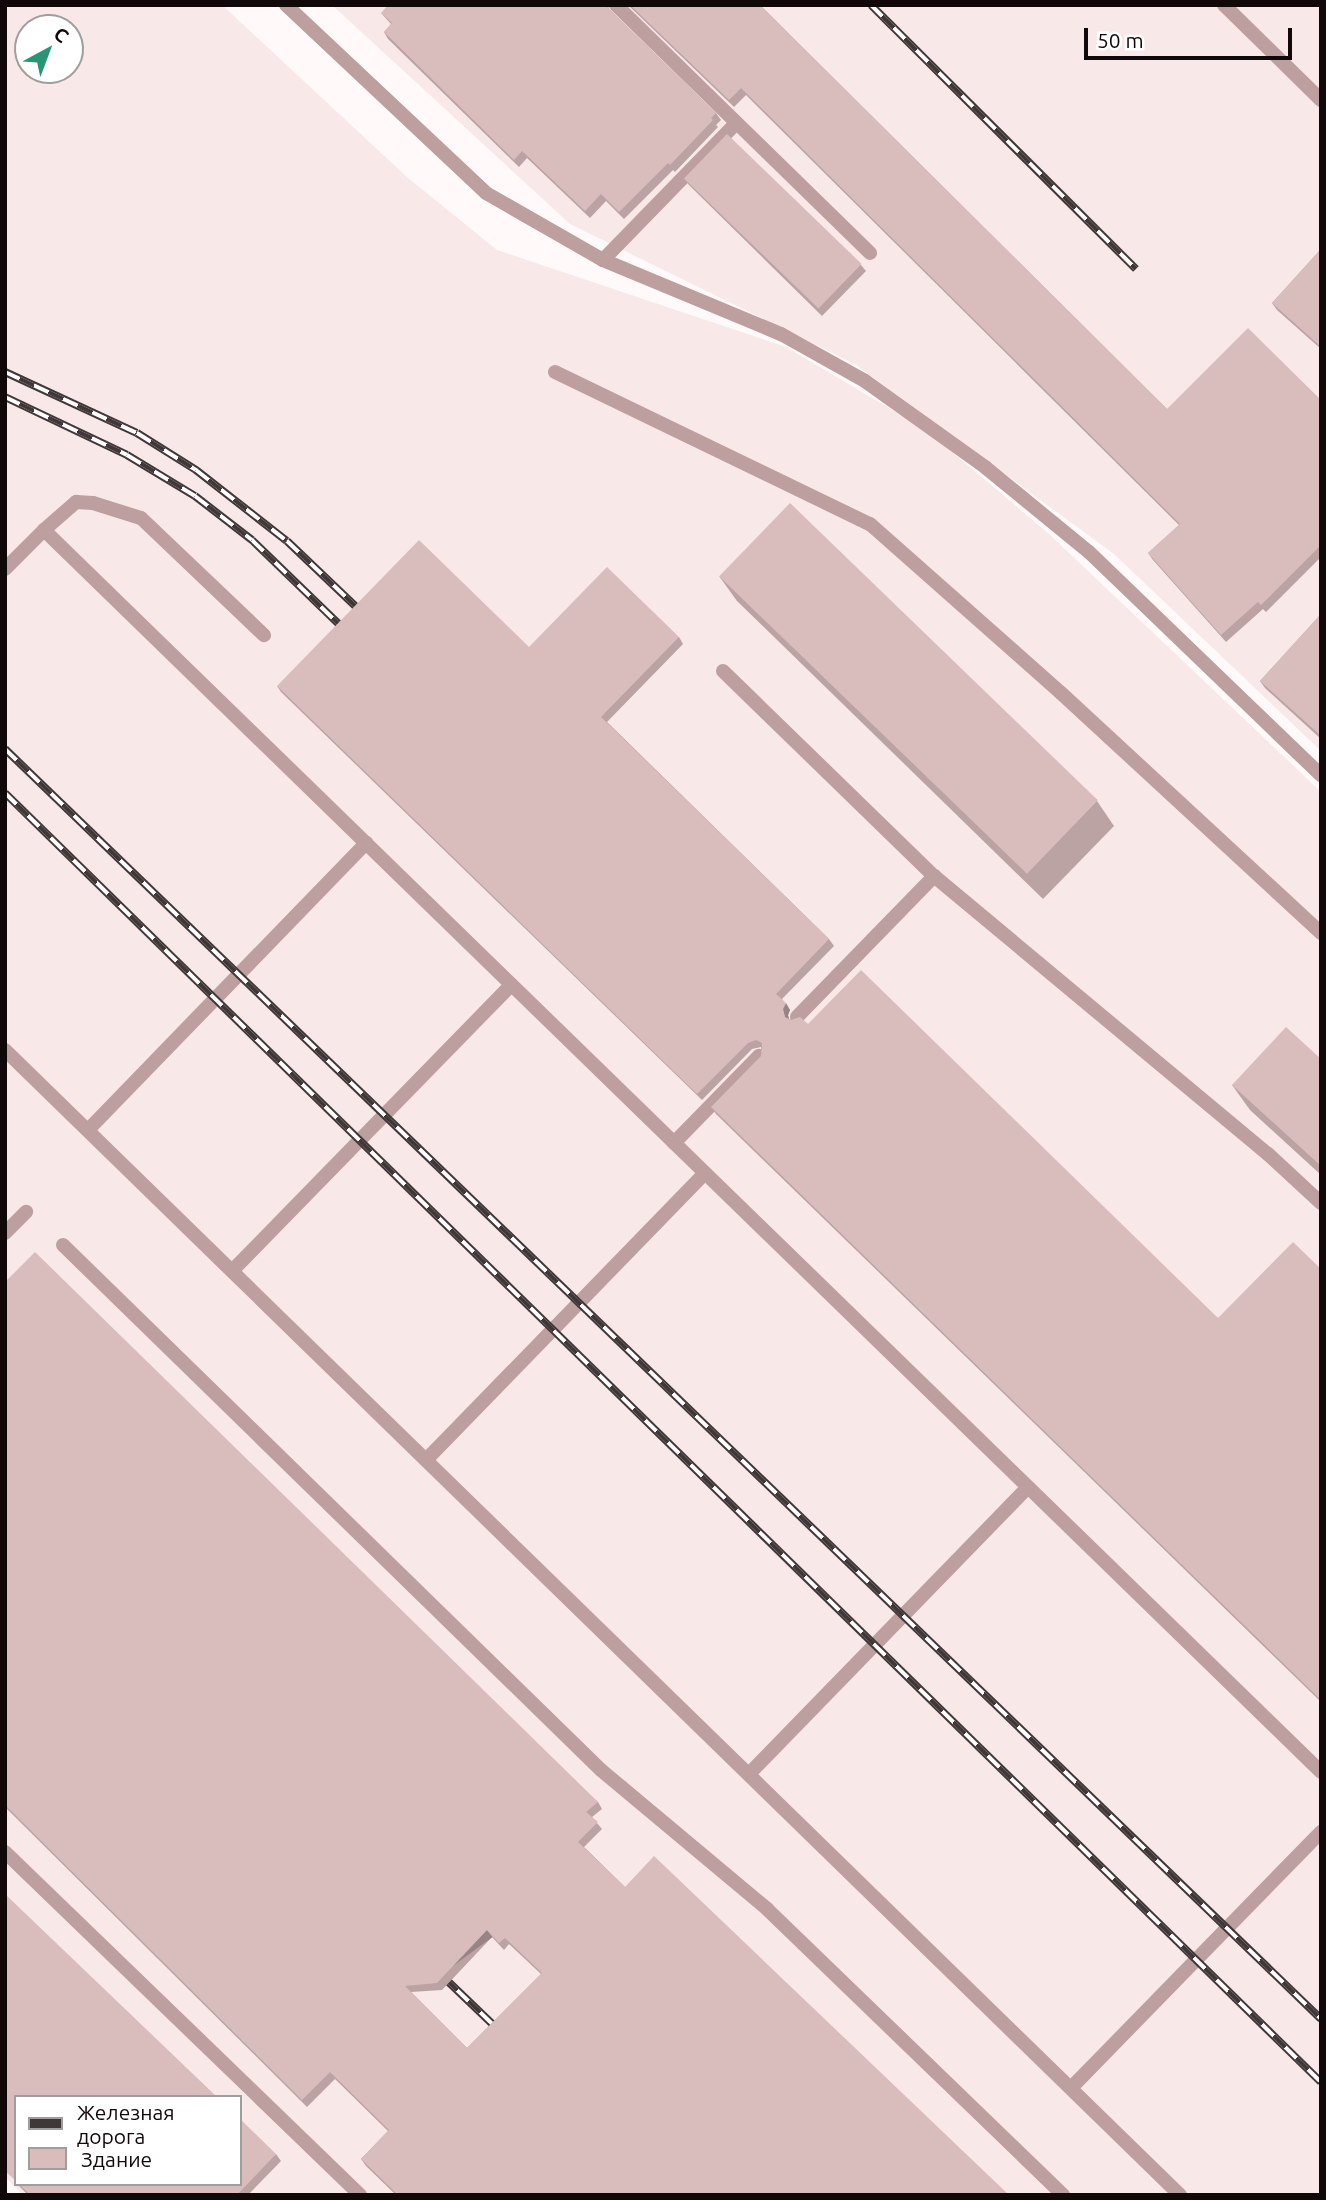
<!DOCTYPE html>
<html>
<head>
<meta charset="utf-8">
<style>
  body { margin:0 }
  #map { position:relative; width:1326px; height:2200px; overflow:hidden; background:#fff9f9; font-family:Ubuntu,sans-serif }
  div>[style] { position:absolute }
  .built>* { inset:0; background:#f8e8e8 }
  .service>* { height:14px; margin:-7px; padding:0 7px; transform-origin:7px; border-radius:7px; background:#bd9f9f }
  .rail>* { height:8px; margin-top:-4px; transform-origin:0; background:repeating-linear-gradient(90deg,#fff 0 16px,#403838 0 32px); box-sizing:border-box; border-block:2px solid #403838 }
  .wall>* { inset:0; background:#bba3a3 }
  .shaded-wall>* { inset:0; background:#988484; transform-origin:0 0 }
  .building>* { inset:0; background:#d9bdbd; transform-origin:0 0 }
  span { translate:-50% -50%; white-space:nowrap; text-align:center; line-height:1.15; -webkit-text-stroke:5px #fff; paint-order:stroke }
  .frame { position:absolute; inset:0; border:7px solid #110909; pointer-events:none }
  .legend { position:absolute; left:14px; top:2095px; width:228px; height:91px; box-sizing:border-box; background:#fff; border:2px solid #a09d9d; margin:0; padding:9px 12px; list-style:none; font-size:21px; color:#110909 }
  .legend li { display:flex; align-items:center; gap:14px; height:35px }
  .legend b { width:35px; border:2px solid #a09d9d }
  .north { position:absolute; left:14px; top:14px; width:70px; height:70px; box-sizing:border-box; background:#fff; border:2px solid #a09d9d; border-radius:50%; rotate:41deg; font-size:19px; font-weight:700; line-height:28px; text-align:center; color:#110909 }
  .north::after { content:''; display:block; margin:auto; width:24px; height:32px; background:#299574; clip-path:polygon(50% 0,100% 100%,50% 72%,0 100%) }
  .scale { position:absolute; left:1084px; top:28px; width:208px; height:32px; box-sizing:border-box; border:4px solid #110909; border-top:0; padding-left:9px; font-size:21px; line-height:24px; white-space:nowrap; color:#110909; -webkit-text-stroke:5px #fff; paint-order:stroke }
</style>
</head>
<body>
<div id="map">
  <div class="built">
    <div style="clip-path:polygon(evenodd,5px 5px,222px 5px,408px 178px,497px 250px,786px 347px,926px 430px,1049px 534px,1321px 792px,1321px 2195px,23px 2195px,5px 2177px,5px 5px,28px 28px,70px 28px,70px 70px,28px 70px,28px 28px,5px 5px,16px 2097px,240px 2097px,240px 2184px,16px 2184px,16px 2097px)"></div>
    <div style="clip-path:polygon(332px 5px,1321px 5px,1321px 751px,1114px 554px,855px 364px,570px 224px)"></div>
  </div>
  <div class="service">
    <div style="left:286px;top:5px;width:274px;rotate:43.2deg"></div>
    <div style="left:486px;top:193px;width:135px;rotate:29.8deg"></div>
    <div style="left:603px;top:260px;width:193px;rotate:22.6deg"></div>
    <div style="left:781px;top:334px;width:96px;rotate:29.2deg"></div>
    <div style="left:865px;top:381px;width:148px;rotate:35.6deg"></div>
    <div style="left:985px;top:467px;width:134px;rotate:39.3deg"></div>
    <div style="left:1089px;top:552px;width:322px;rotate:43.9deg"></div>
    <div style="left:616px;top:5px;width:355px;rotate:44.3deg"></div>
    <div style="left:1224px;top:5px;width:136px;rotate:44.4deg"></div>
    <div style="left:603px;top:260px;width:191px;rotate:-45.8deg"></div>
    <div style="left:555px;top:372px;width:350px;rotate:25.8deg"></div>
    <div style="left:870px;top:524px;width:255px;rotate:41.5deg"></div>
    <div style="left:1061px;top:693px;width:354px;rotate:42.7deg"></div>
    <div style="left:44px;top:530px;width:43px;rotate:-41.2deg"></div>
    <div style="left:76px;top:502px;width:17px;rotate:3deg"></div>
    <div style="left:93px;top:503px;width:50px;rotate:17.4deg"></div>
    <div style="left:141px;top:518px;width:170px;rotate:43.6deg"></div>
    <div style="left:5px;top:569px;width:55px;rotate:-45deg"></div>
    <div style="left:44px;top:530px;width:1781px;rotate:44.2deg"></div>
    <div style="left:723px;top:671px;width:294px;rotate:44.2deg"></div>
    <div style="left:934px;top:876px;width:435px;rotate:39.8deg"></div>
    <div style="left:1268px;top:1154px;width:72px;rotate:42.8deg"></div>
    <div style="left:797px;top:1017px;width:197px;rotate:-45.8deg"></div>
    <div style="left:5px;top:1050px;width:1641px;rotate:44.26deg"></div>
    <div style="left:88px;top:1130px;width:400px;rotate:-45.9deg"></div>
    <div style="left:674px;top:1143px;width:122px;rotate:-45.7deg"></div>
    <div style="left:5px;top:1233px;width:30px;rotate:-45deg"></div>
    <div style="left:63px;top:1245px;width:752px;rotate:44.3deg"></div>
    <div style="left:601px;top:1770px;width:217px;rotate:39.9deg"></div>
    <div style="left:767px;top:1909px;width:412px;rotate:44deg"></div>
    <div style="left:232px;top:1271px;width:400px;rotate:-45.7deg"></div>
    <div style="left:426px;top:1460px;width:400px;rotate:-45.8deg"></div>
    <div style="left:749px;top:1774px;width:400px;rotate:-45.8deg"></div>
    <div style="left:5px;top:1852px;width:494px;rotate:44deg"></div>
    <div style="left:1071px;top:2088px;width:358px;rotate:-45.7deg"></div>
  </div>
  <div class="rail">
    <div style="left:871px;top:5px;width:374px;rotate:44.9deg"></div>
    <div style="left:5px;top:372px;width:145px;rotate:24.8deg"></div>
    <div style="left:137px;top:433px;width:70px;rotate:32.1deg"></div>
    <div style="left:196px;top:470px;width:115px;rotate:38deg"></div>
    <div style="left:287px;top:541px;width:115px;rotate:43.6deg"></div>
    <div style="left:5px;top:397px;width:135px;rotate:25.4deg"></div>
    <div style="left:127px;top:455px;width:79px;rotate:31.1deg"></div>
    <div style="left:195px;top:496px;width:72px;rotate:37.7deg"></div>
    <div style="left:252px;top:540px;width:139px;rotate:44.1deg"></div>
    <div style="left:5px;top:749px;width:1829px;rotate:43.98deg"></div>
    <div style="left:5px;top:793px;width:1842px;rotate:44.41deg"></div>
    <div style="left:434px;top:1968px;width:98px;rotate:43.8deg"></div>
  </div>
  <div class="wall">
    <div style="clip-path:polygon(608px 5px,609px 9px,716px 113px,721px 120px,716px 125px,718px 127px,675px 172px,673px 170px,624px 219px,606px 201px,590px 218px,527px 158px,519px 167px,388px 39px,384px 32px,391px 24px,381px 13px)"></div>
    <div style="clip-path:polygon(628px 5px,760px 5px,1167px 409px,1321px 400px,1321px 557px,1266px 612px,1263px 609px,1226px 642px,1153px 560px,1148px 553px,1179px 525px,746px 95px,734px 107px)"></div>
    <div style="clip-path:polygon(684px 179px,861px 265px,866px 271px,822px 316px,689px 185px)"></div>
    <div style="clip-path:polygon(1321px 249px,1321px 349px,1277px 310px,1272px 303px)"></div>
    <div style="clip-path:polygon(719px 576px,1097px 801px,1114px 826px,1043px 899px,737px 601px)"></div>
    <div style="clip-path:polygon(1321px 614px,1321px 739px,1265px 688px,1260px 681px)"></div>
    <div style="clip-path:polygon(679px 637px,683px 644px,607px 722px,829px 939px,834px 946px,782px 999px,790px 1010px,788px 1015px,789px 1019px,808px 1024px,1218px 1318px,1321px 1269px,1321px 1702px,716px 1114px,711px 1107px,761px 1056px,761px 1047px,752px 1049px,702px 1100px,281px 692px,277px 686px,529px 647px)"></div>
    <div style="clip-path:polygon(1321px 1059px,1321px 1175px,1250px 1110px,1232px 1085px)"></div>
    <div style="clip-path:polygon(evenodd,5px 1282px,598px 1802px,602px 1809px,592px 1817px,602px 1829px,584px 1847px,625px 1887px,1009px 2195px,396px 2195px,366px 2166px,361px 2159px,388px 2131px,335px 2079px,307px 2107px,5px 1807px,5px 1282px,492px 1937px,504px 1950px,509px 1944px,541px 1974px,467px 2048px,411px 1992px,442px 1990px,492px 1937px)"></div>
    <div style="clip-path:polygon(276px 2154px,281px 2161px,248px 2195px,28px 2195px,17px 2184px,240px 2184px)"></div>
  </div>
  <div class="shaded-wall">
    <div style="clip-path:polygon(786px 1003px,790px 1010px,788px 1015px,790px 1023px,785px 1017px,783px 1009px)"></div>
    <div style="left:487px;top:1930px;width:9px;height:73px;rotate:54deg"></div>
  </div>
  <div class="building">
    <div style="clip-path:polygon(388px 5px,605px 5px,716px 113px,711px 118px,713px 120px,670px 165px,668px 163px,619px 212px,601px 194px,585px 211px,522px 151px,514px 160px,384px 32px,392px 23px,381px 13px)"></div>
    <div style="clip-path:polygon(630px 5px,760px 5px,1167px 409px,1248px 328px,1321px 400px,1321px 545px,1261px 605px,1258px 602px,1221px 635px,1148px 553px,1180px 524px,741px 88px,729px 100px)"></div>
    <div style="left:727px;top:134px;width:187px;height:62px;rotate:44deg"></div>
    <div style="clip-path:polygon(1321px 249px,1321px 347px,1272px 303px)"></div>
    <div style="left:790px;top:503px;width:428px;height:102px;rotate:44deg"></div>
    <div style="clip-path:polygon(419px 540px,529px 647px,607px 567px,679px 637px,601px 717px,829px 939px,776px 994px,786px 1003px,783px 1009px,785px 1017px,791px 1020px,800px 1017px,808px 1024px,861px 970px,1218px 1318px,1293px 1242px,1321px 1269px,1321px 1700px,711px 1107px,761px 1056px,762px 1043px,756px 1040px,748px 1043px,697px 1094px,277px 686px)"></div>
    <div style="clip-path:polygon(1321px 614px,1321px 736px,1260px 681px)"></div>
    <div style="clip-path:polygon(1286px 1027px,1321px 1059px,1321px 1166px,1232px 1085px)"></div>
    <div style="clip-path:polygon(evenodd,35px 1252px,598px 1802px,586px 1812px,598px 1822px,578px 1842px,625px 1887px,654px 1856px,1009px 2195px,398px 2195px,361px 2159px,389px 2130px,330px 2072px,302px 2100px,5px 1805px,5px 1282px,35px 1252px,487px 1930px,499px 1943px,505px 1938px,542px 1973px,467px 2048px,405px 1986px,437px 1983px,487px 1930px)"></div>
    <div style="clip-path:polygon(5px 1894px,217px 2097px,16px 2097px,16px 2181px,5px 2171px)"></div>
    <div style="clip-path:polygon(240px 2119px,276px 2154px,237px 2195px,30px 2195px,19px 2184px,240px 2184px)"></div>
  </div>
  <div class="frame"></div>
  <ul class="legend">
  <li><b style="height:9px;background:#403838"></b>Железная дорога</li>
  <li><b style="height:19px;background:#d9bdbd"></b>Здание</li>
  </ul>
  <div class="north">С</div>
  <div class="scale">50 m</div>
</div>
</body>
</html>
